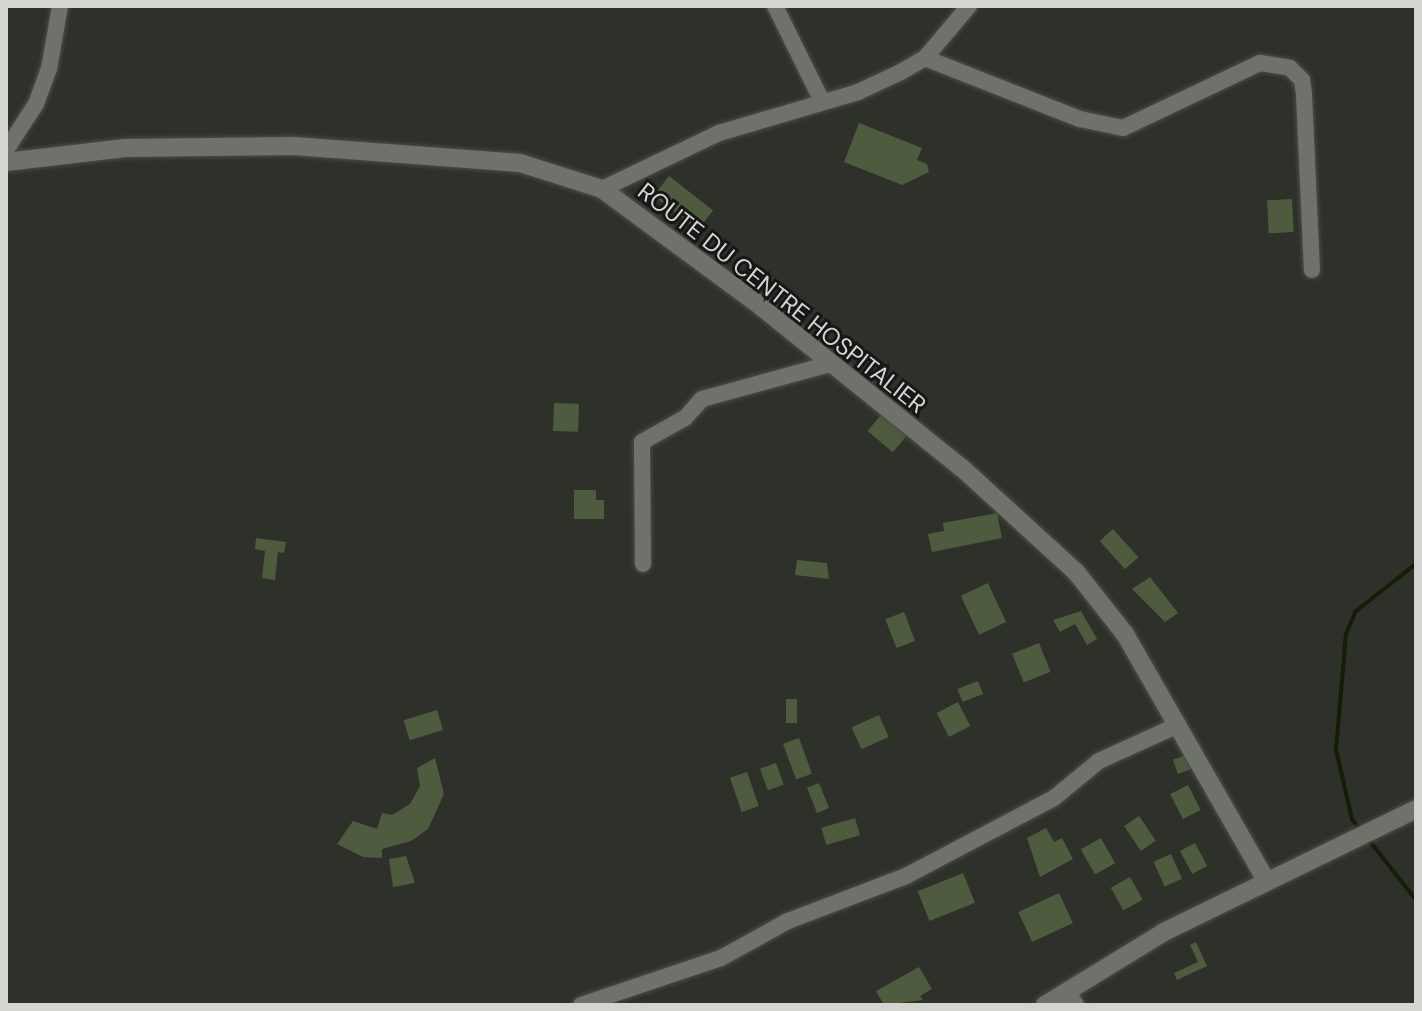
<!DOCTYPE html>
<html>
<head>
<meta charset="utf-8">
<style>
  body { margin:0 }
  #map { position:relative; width:1422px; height:1011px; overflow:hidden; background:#2d312a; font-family:"DM Sans",sans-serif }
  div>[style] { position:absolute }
  .stream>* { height:4px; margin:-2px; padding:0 2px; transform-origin:2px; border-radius:2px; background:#131e05 }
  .building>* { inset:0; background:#4e5b3f; transform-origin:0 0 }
  .roads { filter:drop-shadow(0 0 2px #4b4e48) drop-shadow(0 0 2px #4b4e48) }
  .minor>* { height:16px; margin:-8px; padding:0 8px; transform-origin:8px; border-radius:8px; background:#6e726b }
  .tertiary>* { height:18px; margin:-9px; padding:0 9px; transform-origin:9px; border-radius:9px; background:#6e726b }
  span { translate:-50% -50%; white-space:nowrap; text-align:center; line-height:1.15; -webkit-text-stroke:6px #171815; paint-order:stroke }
  .street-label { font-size:24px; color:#d3d5d1 }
  .frame { position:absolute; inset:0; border:8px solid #d3d5d1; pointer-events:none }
</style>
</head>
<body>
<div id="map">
  <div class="stream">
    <div style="left:1360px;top:829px;width:13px;rotate:-129deg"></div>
    <div style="left:1352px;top:819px;width:71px;rotate:-103.1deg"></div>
    <div style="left:1336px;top:750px;width:116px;rotate:-85.1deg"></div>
    <div style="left:1346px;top:634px;width:25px;rotate:-67deg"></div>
    <div style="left:1356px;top:611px;width:76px;rotate:-38.1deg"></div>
    <div style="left:1368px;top:839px;width:78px;rotate:51.8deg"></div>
  </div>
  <div class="building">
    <div style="clip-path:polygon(859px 123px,922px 148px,917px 160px,927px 164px,929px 172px,902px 185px,844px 162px)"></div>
    <div style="left:669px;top:176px;width:56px;height:25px;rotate:38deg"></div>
    <div style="left:1292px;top:199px;width:33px;height:25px;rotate:87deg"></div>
    <div style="left:554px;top:403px;width:25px;height:28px;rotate:2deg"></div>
    <div style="left:881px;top:415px;width:33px;height:21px;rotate:40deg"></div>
    <div style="clip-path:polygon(574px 490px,596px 490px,596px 500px,604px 500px,604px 519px,574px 519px)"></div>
    <div style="clip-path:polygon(997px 513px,1002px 538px,932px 552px,928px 534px,944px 531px,943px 523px)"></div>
    <div style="left:1113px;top:529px;width:38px;height:18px;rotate:48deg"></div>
    <div style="clip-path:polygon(256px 538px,286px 542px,284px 553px,278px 552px,275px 580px,262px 578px,265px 551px,255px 549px)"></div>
    <div style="clip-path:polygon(797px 560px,827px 563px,829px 579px,795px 575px)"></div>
    <div style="clip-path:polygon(1150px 577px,1178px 613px,1165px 622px,1132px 589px)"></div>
    <div style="left:988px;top:583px;width:43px;height:30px;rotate:65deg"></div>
    <div style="clip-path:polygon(1081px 611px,1097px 639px,1087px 645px,1075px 624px,1060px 632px,1053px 620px)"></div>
    <div style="left:904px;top:612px;width:31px;height:20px;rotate:69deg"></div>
    <div style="left:1039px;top:643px;width:31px;height:29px;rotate:68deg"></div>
    <div style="left:978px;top:681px;width:14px;height:22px;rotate:69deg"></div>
    <div style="left:786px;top:699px;width:11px;height:24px"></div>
    <div style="left:958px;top:702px;width:27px;height:24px;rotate:63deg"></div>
    <div style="left:437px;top:710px;width:21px;height:35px;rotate:73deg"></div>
    <div style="left:879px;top:715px;width:24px;height:30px;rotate:66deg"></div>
    <div style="left:799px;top:738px;width:38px;height:17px;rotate:70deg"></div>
    <div style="left:1186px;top:755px;width:15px;height:14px;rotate:70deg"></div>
    <div style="clip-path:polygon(435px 758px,444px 794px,428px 829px,411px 841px,382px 849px,382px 858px,363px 857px,337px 844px,353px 821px,377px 829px,382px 813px,392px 815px,410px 804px,420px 786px,417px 768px)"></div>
    <div style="left:776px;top:763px;width:23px;height:17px;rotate:70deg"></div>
    <div style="left:747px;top:772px;width:36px;height:18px;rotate:71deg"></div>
    <div style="left:819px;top:783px;width:27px;height:13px;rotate:68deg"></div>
    <div style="left:1188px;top:785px;width:28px;height:20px;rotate:63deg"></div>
    <div style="left:1139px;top:816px;width:30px;height:18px;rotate:56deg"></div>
    <div style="left:855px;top:818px;width:18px;height:35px;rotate:74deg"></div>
    <div style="clip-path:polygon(1046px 828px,1054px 842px,1062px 838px,1073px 859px,1040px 877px,1027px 838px)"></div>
    <div style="left:1101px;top:838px;width:29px;height:23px;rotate:61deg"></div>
    <div style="left:1195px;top:843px;width:26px;height:17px;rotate:62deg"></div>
    <div style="left:1171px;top:854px;width:27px;height:19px;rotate:66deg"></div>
    <div style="clip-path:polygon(406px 856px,415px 883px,393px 887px,389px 859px)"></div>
    <div style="left:963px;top:873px;width:32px;height:49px;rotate:68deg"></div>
    <div style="left:1130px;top:877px;width:26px;height:22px;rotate:61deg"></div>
    <div style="left:1059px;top:893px;width:33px;height:45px;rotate:65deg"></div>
    <div style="clip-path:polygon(1196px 942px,1207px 966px,1177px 980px,1174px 973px,1198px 962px,1190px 945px)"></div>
    <div style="clip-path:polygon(919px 967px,932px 989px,920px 996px,923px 1000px,884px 1005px,876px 991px)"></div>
  </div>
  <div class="roads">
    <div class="minor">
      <div style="left:775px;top:6px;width:106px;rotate:63.7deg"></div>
      <div style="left:925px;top:58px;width:167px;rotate:21.5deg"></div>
      <div style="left:1080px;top:119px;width:44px;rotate:11.8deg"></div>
      <div style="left:1123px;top:128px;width:152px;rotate:-25.4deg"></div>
      <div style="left:1260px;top:63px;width:30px;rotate:9deg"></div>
      <div style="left:1290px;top:68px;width:17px;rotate:45deg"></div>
      <div style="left:1302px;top:80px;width:15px;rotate:82deg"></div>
      <div style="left:1304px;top:95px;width:175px;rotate:87.4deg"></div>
      <div style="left:6px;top:150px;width:55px;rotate:-56.9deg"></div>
      <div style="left:36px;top:104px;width:37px;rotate:-70deg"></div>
      <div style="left:49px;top:69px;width:64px;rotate:-80.1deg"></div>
      <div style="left:602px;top:189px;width:130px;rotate:-25.6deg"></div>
      <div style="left:719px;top:133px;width:145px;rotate:-16.4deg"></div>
      <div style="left:858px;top:92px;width:45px;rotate:-24.9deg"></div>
      <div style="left:899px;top:73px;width:30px;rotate:-30deg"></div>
      <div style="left:925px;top:58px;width:68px;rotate:-49.8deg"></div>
      <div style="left:643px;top:564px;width:122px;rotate:-90.5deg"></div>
      <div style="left:642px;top:442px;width:49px;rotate:-29.2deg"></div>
      <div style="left:685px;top:418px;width:25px;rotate:-48deg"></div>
      <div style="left:702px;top:399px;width:133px;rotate:-15.3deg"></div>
      <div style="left:1067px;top:991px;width:17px;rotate:57deg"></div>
      <div style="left:581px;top:1005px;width:148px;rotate:-18.6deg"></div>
      <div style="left:721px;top:958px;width:77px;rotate:-28.9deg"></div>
      <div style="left:788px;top:921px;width:126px;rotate:-20.9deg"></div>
      <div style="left:906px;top:876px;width:167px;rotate:-27.8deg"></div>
      <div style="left:1054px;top:798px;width:58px;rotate:-39.4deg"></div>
      <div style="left:1099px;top:761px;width:87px;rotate:-24.5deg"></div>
    </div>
    <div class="tertiary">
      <div style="left:6px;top:162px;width:120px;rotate:-6.7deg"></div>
      <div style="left:125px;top:148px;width:169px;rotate:-0.7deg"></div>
      <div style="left:294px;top:146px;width:227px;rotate:4.3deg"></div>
      <div style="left:520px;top:163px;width:86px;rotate:17.6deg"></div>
      <div style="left:602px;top:189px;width:189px;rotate:36.4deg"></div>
      <div style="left:754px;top:301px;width:267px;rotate:38.8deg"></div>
      <div style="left:962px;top:468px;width:154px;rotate:42.4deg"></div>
      <div style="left:1076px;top:572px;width:79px;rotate:51.7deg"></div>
      <div style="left:1125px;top:634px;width:284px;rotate:60.2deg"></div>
      <div style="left:1045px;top:1005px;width:140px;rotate:-31.5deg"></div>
      <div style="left:1164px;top:932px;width:280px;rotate:-26deg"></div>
    </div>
  </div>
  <div class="street-label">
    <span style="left:782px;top:298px;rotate:38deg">ROUTE DU CENTRE HOSPITALIER</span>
  </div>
  <div class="frame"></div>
</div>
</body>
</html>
